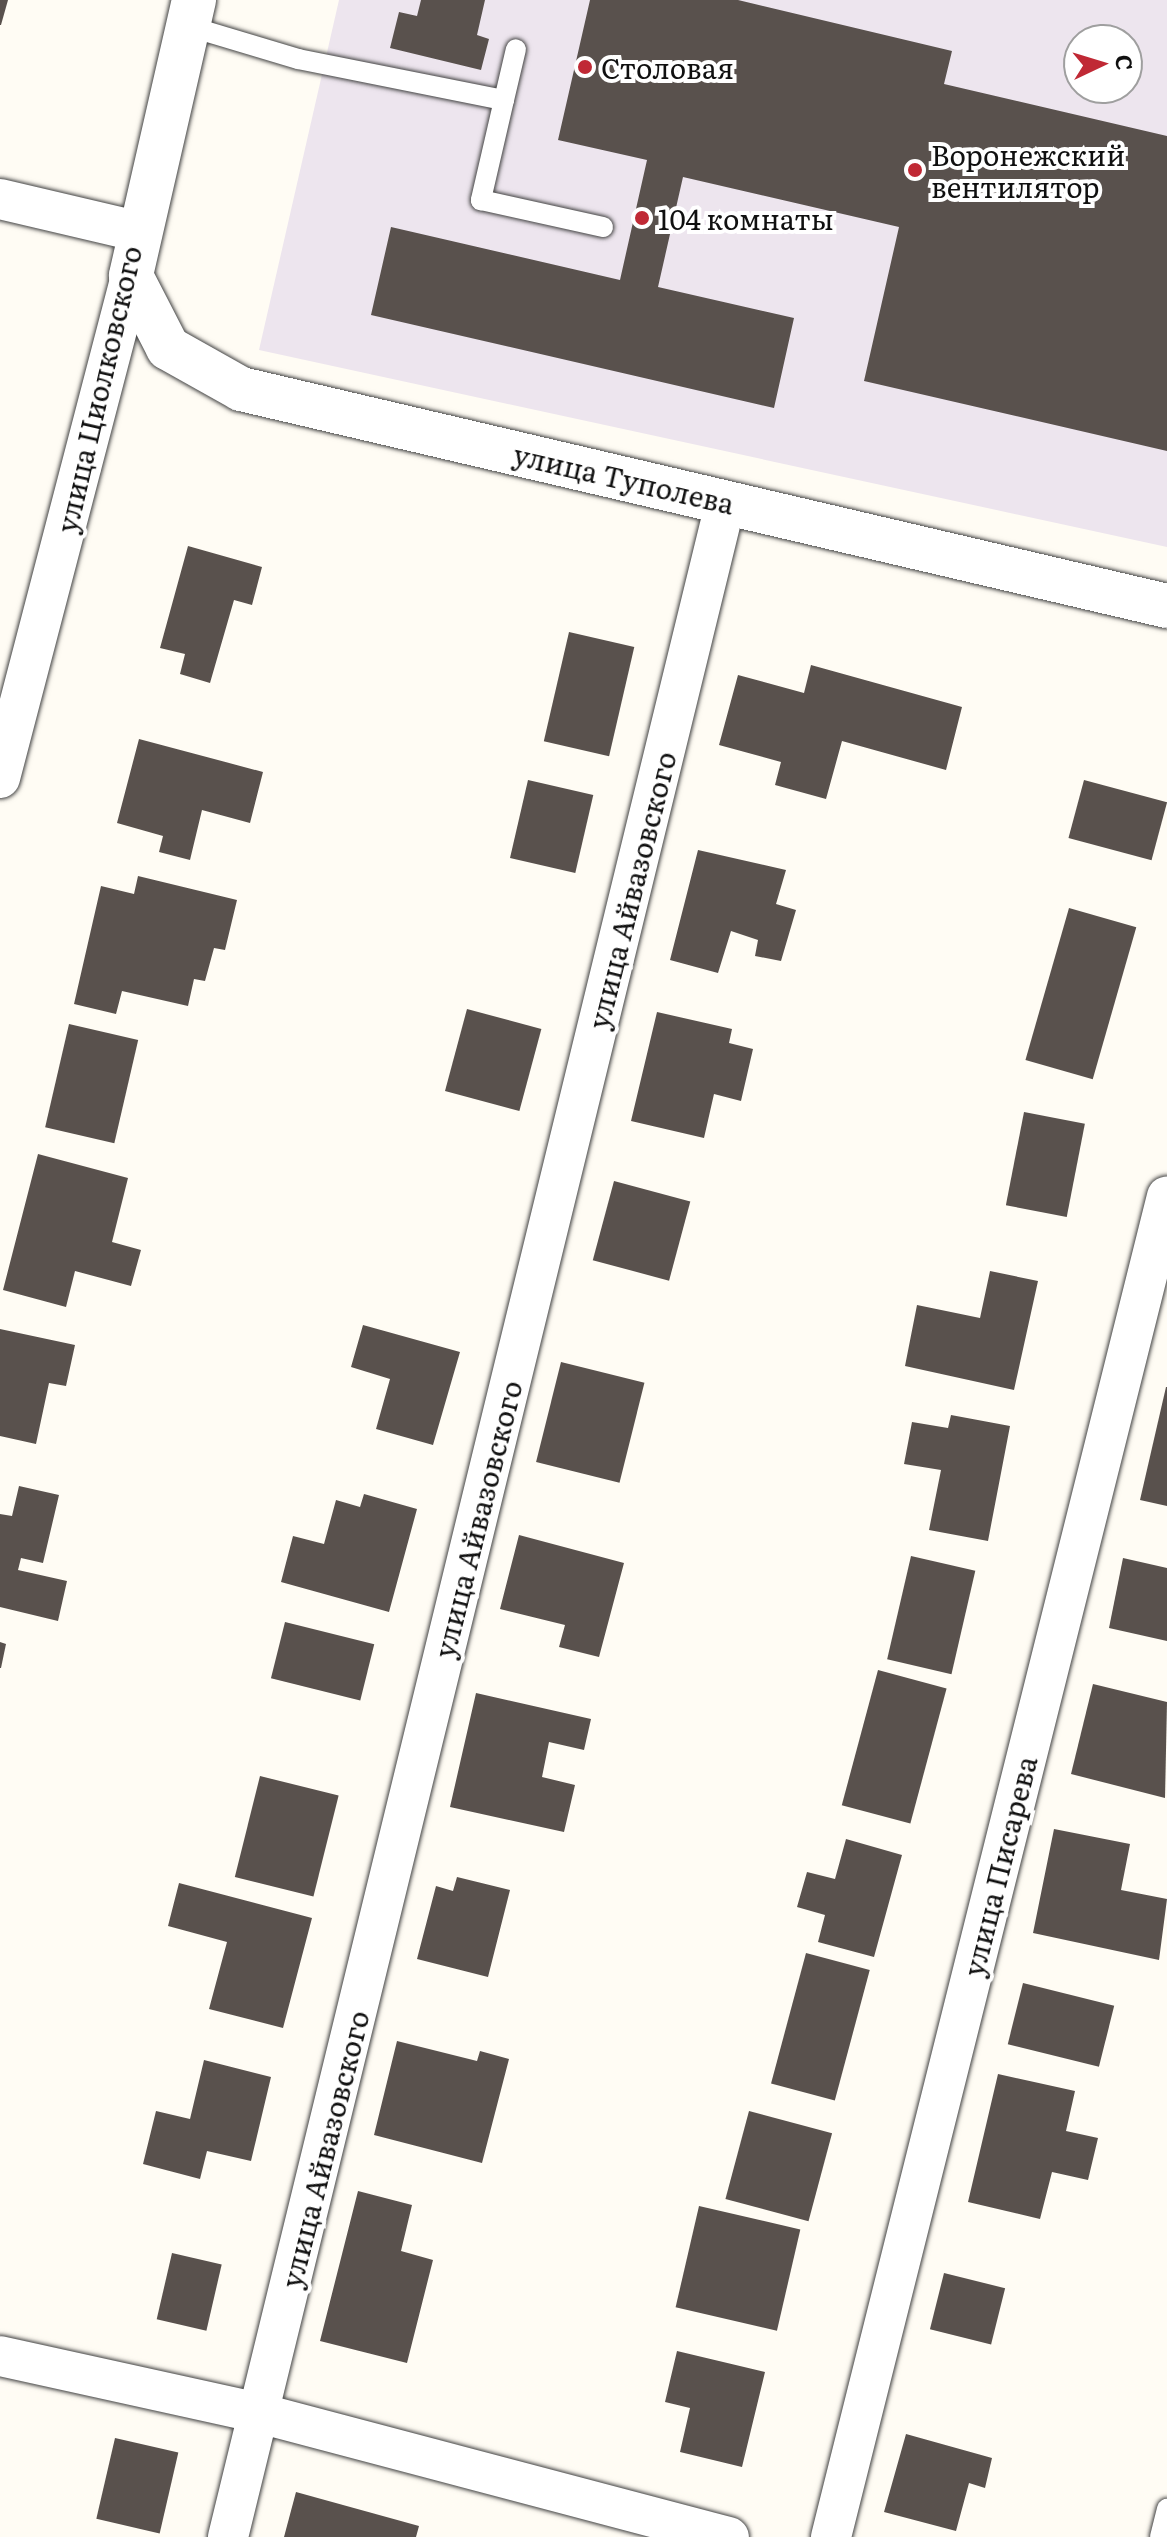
<!DOCTYPE html>
<html>
<head>
<meta charset="utf-8">
<style>
  body { margin:0 }
  #map { position:relative; width:1167px; height:2537px; overflow:hidden; background:#fffcf4; font-family:Literata,serif }
  div>[style] { position:absolute }
  .industrial>* { inset:0; background:#ede5ee }
  .building>* { inset:0; background:#59514d; transform-origin:0 0 }
  .roads { filter:drop-shadow(0 0 2px #434343) drop-shadow(0 0 2px #434343) }
  .service>* { height:20px; margin:-10px; padding:0 10px; transform-origin:10px; border-radius:10px; background:#fff }
  .minor>* { height:40px; margin:-20px; padding:0 20px; transform-origin:20px; border-radius:20px; background:#fff }
  .tertiary>* { height:44px; margin:-22px; padding:0 22px; transform-origin:22px; border-radius:22px; background:#fff }
  .dots>* { width:22px; height:22px; translate:-50% -50%; box-sizing:border-box; border:4px solid #fff; border-radius:50% }
  span { translate:-50% -50%; white-space:nowrap; text-align:center; line-height:1.15; -webkit-text-stroke:8px #fff; paint-order:stroke }
  .poi-label { font-size:28px; color:#101010 }
  .left { translate:0 -50%; text-align:left }
  .street-label { font-size:28px; color:#101010 }
  .north { position:absolute; left:1063px; top:24px; width:80px; height:80px; box-sizing:border-box; background:#fff; border:2px solid #9f9f9f; border-radius:50%; rotate:86deg; font-size:22px; font-weight:700; line-height:32px; text-align:center; color:#101010 }
  .north::after { content:''; display:block; margin:auto; width:28px; height:36px; background:#c02935; clip-path:polygon(50% 0,100% 100%,50% 72%,0 100%) }
</style>
</head>
<body>
<div id="map">
  <div class="industrial">
    <div style="clip-path:polygon(evenodd,339px 0,1167px 0,1167px 547px,259px 350px,339px 0,1079px 40px,1127px 40px,1127px 88px,1079px 88px,1079px 40px)"></div>
  </div>
  <div class="building">
    <div style="clip-path:polygon(0 0,8px 0,1px 25px,0 25px)"></div>
    <div style="clip-path:polygon(421px 0,485px 0,477px 35px,489px 39px,481px 70px,390px 48px,399px 12px,417px 16px)"></div>
    <div style="clip-path:polygon(590px 0,738px 0,952px 51px,944px 84px,1167px 136px,1167px 451px,864px 381px,899px 227px,683px 177px,658px 287px,794px 318px,774px 408px,371px 315px,391px 227px,620px 280px,647px 160px,558px 140px)"></div>
    <div style="clip-path:polygon(188px 546px,262px 567px,252px 605px,234px 600px,210px 683px,180px 674px,185px 654px,160px 648px)"></div>
    <div style="left:569px;top:632px;width:67px;height:112px;rotate:13deg"></div>
    <div style="clip-path:polygon(811px 665px,962px 707px,946px 770px,842px 741px,826px 799px,775px 785px,781px 762px,719px 745px,738px 675px,804px 693px)"></div>
    <div style="clip-path:polygon(139px 739px,263px 772px,250px 823px,202px 810px,190px 860px,159px 852px,163px 836px,117px 823px)"></div>
    <div style="left:528px;top:780px;width:67px;height:80px;rotate:13deg"></div>
    <div style="left:1084px;top:780px;width:86px;height:60px;rotate:15deg"></div>
    <div style="clip-path:polygon(698px 850px,786px 870px,776px 904px,796px 910px,781px 961px,755px 956px,758px 940px,731px 931px,718px 973px,670px 960px)"></div>
    <div style="clip-path:polygon(138px 876px,237px 900px,225px 950px,214px 948px,205px 981px,194px 979px,188px 1006px,122px 991px,116px 1014px,74px 1004px,101px 886px,134px 894px)"></div>
    <div style="left:1069px;top:908px;width:70px;height:158px;rotate:16deg"></div>
    <div style="left:467px;top:1009px;width:77px;height:85px;rotate:15deg"></div>
    <div style="clip-path:polygon(657px 1012px,732px 1029px,729px 1043px,753px 1049px,741px 1101px,714px 1094px,704px 1138px,631px 1121px)"></div>
    <div style="left:69px;top:1024px;width:71px;height:106px;rotate:13deg"></div>
    <div style="left:1024px;top:1112px;width:62px;height:95px;rotate:11deg"></div>
    <div style="clip-path:polygon(38px 1154px,128px 1178px,112px 1242px,141px 1250px,131px 1286px,75px 1271px,66px 1307px,3px 1290px)"></div>
    <div style="left:614px;top:1181px;width:79px;height:82px;rotate:15deg"></div>
    <div style="clip-path:polygon(990px 1271px,1038px 1281px,1014px 1390px,905px 1366px,917px 1305px,980px 1318px)"></div>
    <div style="clip-path:polygon(363px 1325px,460px 1352px,433px 1445px,376px 1429px,390px 1379px,351px 1367px)"></div>
    <div style="clip-path:polygon(0 1329px,75px 1345px,66px 1386px,49px 1383px,36px 1444px,0 1436px)"></div>
    <div style="left:561px;top:1362px;width:86px;height:103px;rotate:14deg"></div>
    <div style="clip-path:polygon(1166px 1387px,1167px 1387px,1167px 1506px,1140px 1500px)"></div>
    <div style="clip-path:polygon(951px 1415px,1010px 1426px,988px 1541px,929px 1530px,941px 1470px,904px 1464px,912px 1422px,948px 1428px)"></div>
    <div style="clip-path:polygon(19px 1486px,59px 1495px,43px 1563px,21px 1558px,18px 1570px,67px 1581px,58px 1621px,0 1607px,0 1514px,12px 1516px)"></div>
    <div style="clip-path:polygon(364px 1494px,417px 1509px,389px 1612px,281px 1582px,293px 1536px,324px 1544px,336px 1500px,360px 1507px)"></div>
    <div style="clip-path:polygon(519px 1535px,624px 1563px,599px 1657px,559px 1647px,565px 1625px,500px 1609px)"></div>
    <div style="left:911px;top:1556px;width:66px;height:106px;rotate:13deg"></div>
    <div style="clip-path:polygon(1123px 1558px,1167px 1568px,1167px 1641px,1109px 1628px)"></div>
    <div style="left:285px;top:1622px;width:92px;height:58px;rotate:14deg"></div>
    <div style="clip-path:polygon(0 1642px,6px 1644px,1px 1668px,0 1668px)"></div>
    <div style="left:878px;top:1670px;width:71px;height:140px;rotate:15deg"></div>
    <div style="clip-path:polygon(1093px 1684px,1167px 1702px,1165px 1798px,1071px 1774px)"></div>
    <div style="clip-path:polygon(476px 1693px,591px 1719px,584px 1750px,549px 1742px,542px 1777px,575px 1785px,564px 1832px,450px 1807px)"></div>
    <div style="left:260px;top:1776px;width:81px;height:104px;rotate:14deg"></div>
    <div style="clip-path:polygon(1054px 1829px,1130px 1844px,1121px 1890px,1167px 1899px,1159px 1960px,1033px 1933px)"></div>
    <div style="clip-path:polygon(846px 1839px,902px 1855px,874px 1957px,818px 1942px,825px 1915px,797px 1907px,807px 1872px,835px 1879px)"></div>
    <div style="clip-path:polygon(457px 1877px,510px 1890px,488px 1977px,417px 1959px,436px 1886px,453px 1891px)"></div>
    <div style="clip-path:polygon(179px 1883px,312px 1918px,283px 2028px,209px 2009px,227px 1942px,168px 1926px)"></div>
    <div style="left:806px;top:1953px;width:66px;height:135px;rotate:15deg"></div>
    <div style="left:1023px;top:1983px;width:94px;height:63px;rotate:14deg"></div>
    <div style="clip-path:polygon(397px 2041px,477px 2061px,480px 2051px,509px 2059px,482px 2163px,374px 2135px)"></div>
    <div style="clip-path:polygon(204px 2060px,271px 2077px,251px 2161px,207px 2151px,200px 2179px,143px 2164px,156px 2111px,190px 2119px)"></div>
    <div style="clip-path:polygon(998px 2074px,1075px 2091px,1066px 2131px,1098px 2138px,1088px 2180px,1052px 2172px,1040px 2219px,968px 2202px)"></div>
    <div style="left:749px;top:2111px;width:86px;height:91px;rotate:15deg"></div>
    <div style="clip-path:polygon(358px 2191px,412px 2205px,401px 2251px,433px 2260px,407px 2363px,320px 2341px)"></div>
    <div style="left:699px;top:2206px;width:104px;height:104px;rotate:13deg"></div>
    <div style="left:172px;top:2253px;width:51px;height:68px;rotate:13deg"></div>
    <div style="left:944px;top:2273px;width:63px;height:58px;rotate:14deg"></div>
    <div style="clip-path:polygon(677px 2351px,765px 2372px,742px 2467px,680px 2452px,690px 2408px,665px 2402px)"></div>
    <div style="clip-path:polygon(906px 2434px,992px 2458px,985px 2488px,969px 2483px,956px 2531px,884px 2512px)"></div>
    <div style="left:115px;top:2438px;width:65px;height:83px;rotate:13deg"></div>
    <div style="clip-path:polygon(296px 2492px,419px 2526px,416px 2537px,284px 2537px)"></div>
  </div>
  <div class="roads">
    <div class="service">
      <div style="left:188px;top:26px;width:115px;rotate:16.7deg"></div>
      <div style="left:298px;top:59px;width:210px;rotate:11.3deg"></div>
      <div style="left:504px;top:100px;width:52px;rotate:-76.8deg"></div>
      <div style="left:504px;top:100px;width:103px;rotate:103deg"></div>
      <div style="left:481px;top:200px;width:125px;rotate:12.5deg"></div>
      <div style="left:1160px;top:2537px;width:29px;rotate:-76deg"></div>
    </div>
    <div class="minor">
      <div style="left:0;top:199px;width:140px;rotate:13.2deg"></div>
      <div style="left:0;top:778px;width:519px;rotate:-75.37deg"></div>
      <div style="left:0;top:2356px;width:265px;rotate:12.4deg"></div>
      <div style="left:259px;top:2413px;width:486px;rotate:14.8deg"></div>
      <div style="left:228px;top:2537px;width:2096px;rotate:-76.26deg"></div>
      <div style="left:831px;top:2537px;width:1382px;rotate:-75.93deg"></div>
    </div>
    <div class="tertiary">
      <div style="left:194px;top:0;width:283px;rotate:102.9deg"></div>
      <div style="left:131px;top:276px;width:81px;rotate:62.8deg"></div>
      <div style="left:168px;top:348px;width:84px;rotate:29.3deg"></div>
      <div style="left:241px;top:389px;width:951px;rotate:13.19deg"></div>
    </div>
  </div>
  <div class="dots">
    <div style="left:585px;top:67px;background:#c02935"></div>
    <div style="left:915px;top:170px;background:#c02935"></div>
    <div style="left:642px;top:218px;background:#c02935"></div>
  </div>
  <div class="poi-label">
    <span class="left" style="left:601px;top:67px">Столовая</span>
    <span class="left" style="left:931px;top:170px">Воронежский<br>вентилятор</span>
    <span class="left" style="left:658px;top:218px">104 комнаты</span>
  </div>
  <div class="street-label">
    <span style="left:98px;top:389px;rotate:-77deg">улица Циолковского</span>
    <span style="left:624px;top:478px;rotate:13deg">улица Туполева</span>
    <span style="left:631px;top:890px;rotate:-76deg">улица Айвазовского</span>
    <span style="left:477px;top:1519px;rotate:-76deg">улица Айвазовского</span>
    <span style="left:999px;top:1866px;rotate:-76deg">улица Писарева</span>
    <span style="left:324px;top:2149px;rotate:-76deg">улица Айвазовского</span>
  </div>
  <div class="north">С</div>
</div>
</body>
</html>
